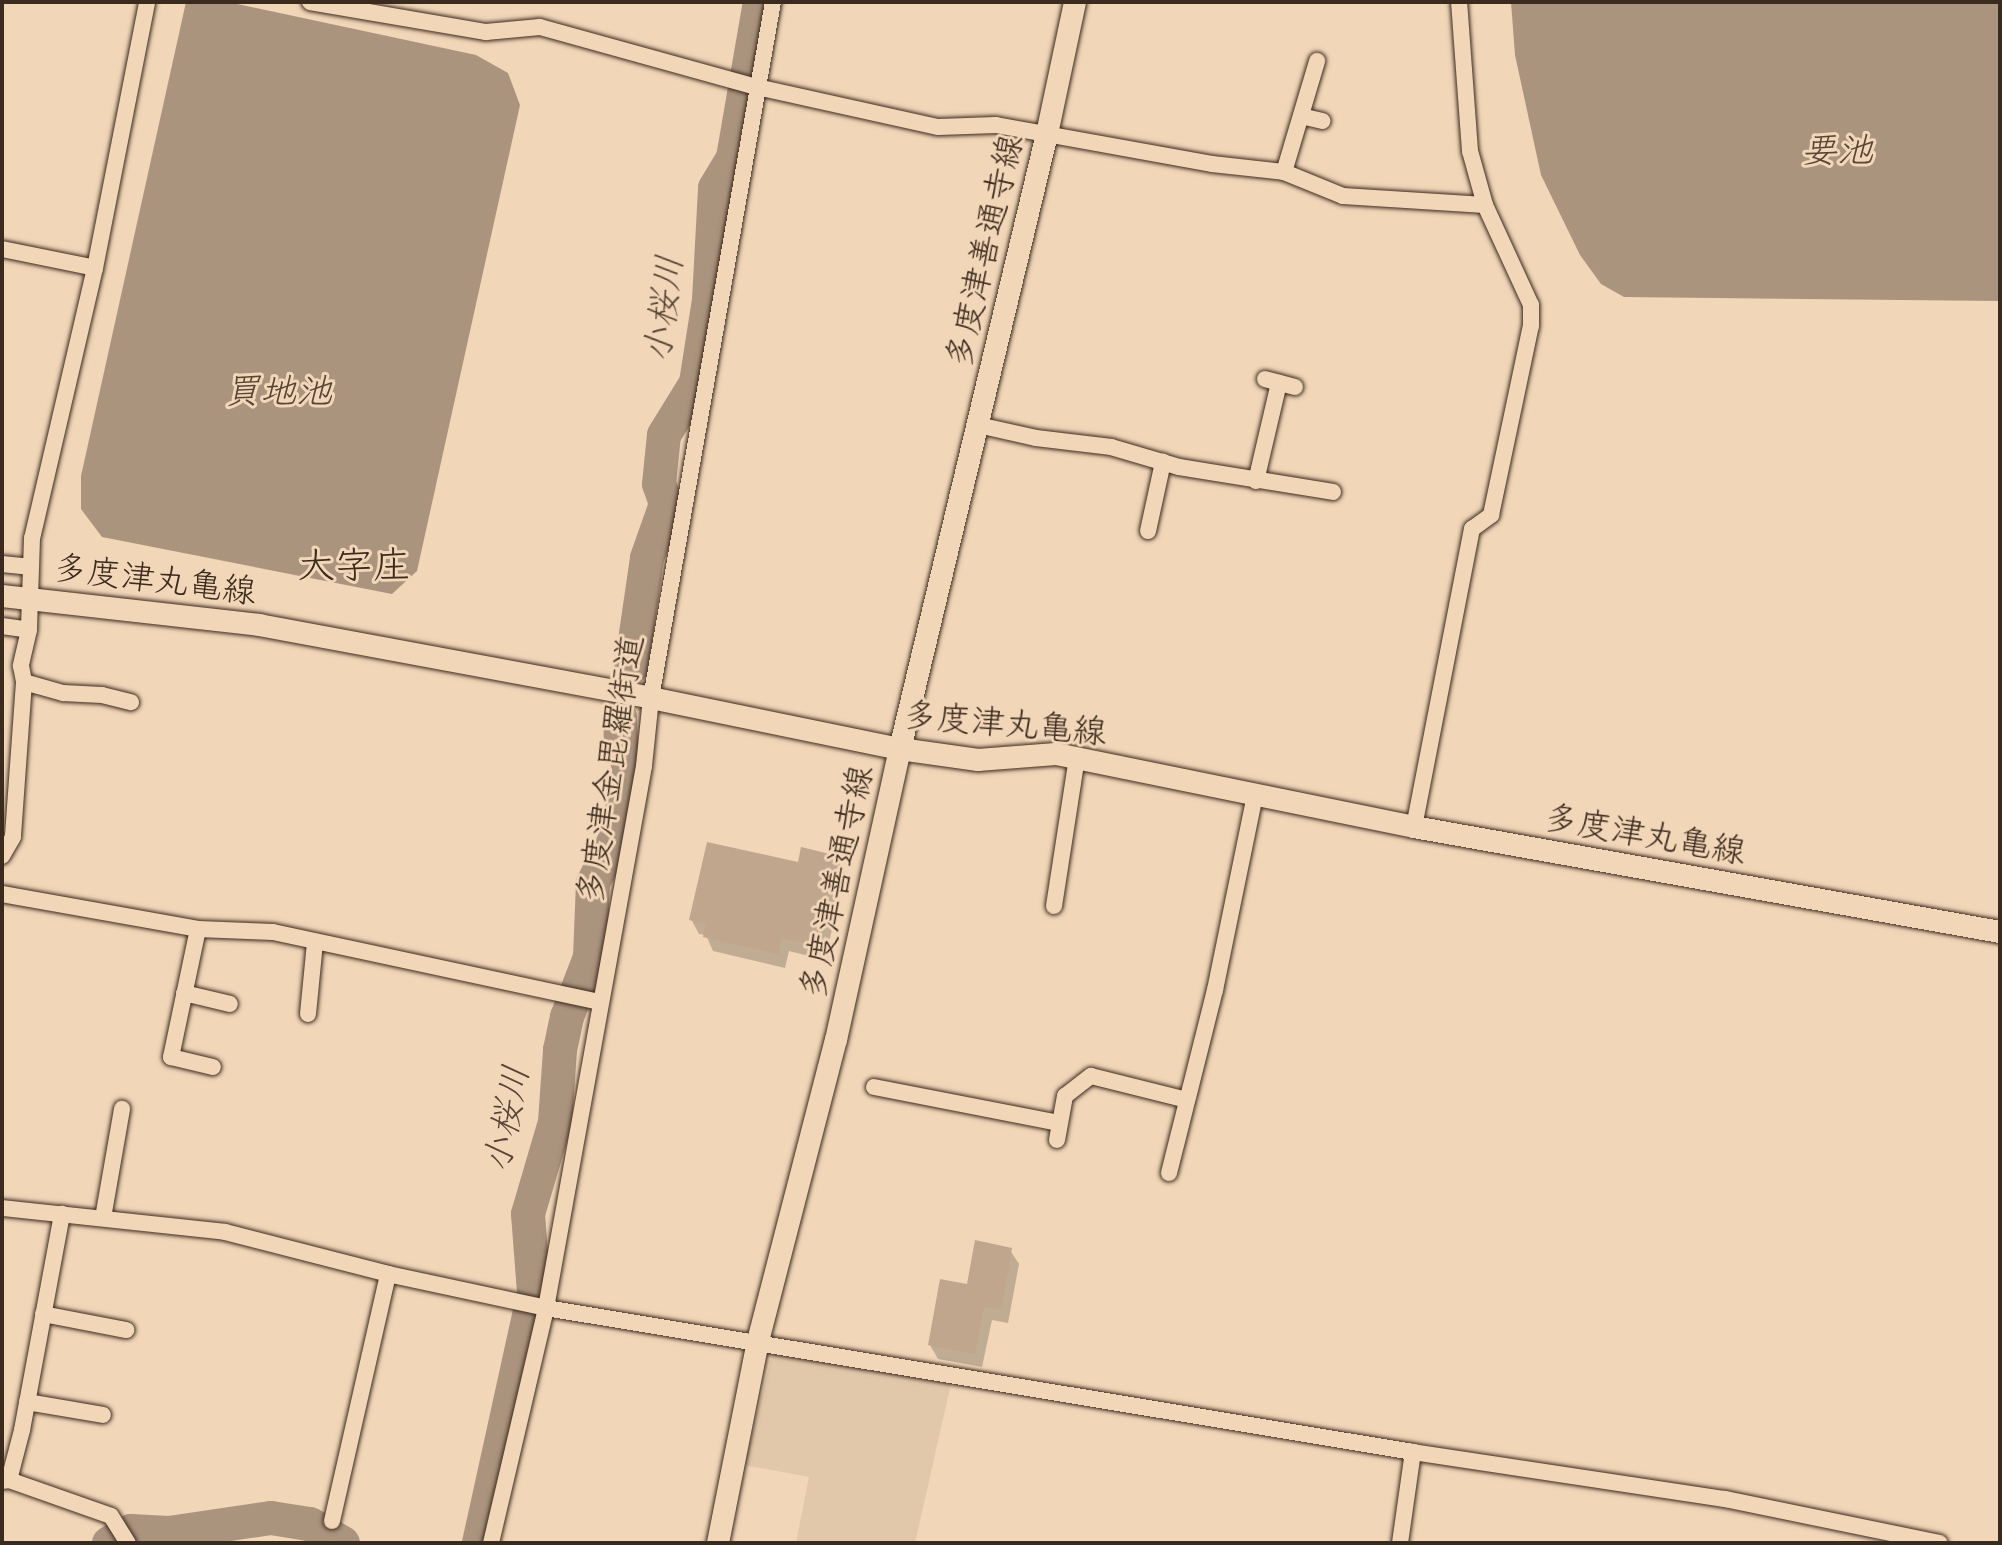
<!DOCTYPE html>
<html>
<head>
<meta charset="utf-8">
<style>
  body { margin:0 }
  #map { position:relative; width:2002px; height:1545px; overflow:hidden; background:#f1d6b8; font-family:Caveat,"Klee One",sans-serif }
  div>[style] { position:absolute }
  .built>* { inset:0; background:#e2c8ab }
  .water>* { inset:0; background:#ab947e }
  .shadow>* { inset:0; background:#0003 }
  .river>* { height:34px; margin:-17px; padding:0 17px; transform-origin:17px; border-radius:17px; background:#ab947e }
  .building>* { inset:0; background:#bfa68d }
  .roads { filter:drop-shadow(0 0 2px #3b2a1e) drop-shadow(0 0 2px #3b2a1e) }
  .street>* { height:16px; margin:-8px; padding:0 8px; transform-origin:8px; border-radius:8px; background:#f1d6b8 }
  .secondary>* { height:22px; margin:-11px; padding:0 11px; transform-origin:11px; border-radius:11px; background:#f1d6b8 }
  span { translate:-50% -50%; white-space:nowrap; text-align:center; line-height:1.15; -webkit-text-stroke:6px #f1d6b8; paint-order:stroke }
  .street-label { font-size:34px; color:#3b2a1e }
  .water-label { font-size:36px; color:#574436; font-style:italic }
  .quarter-label { font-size:38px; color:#3b2a1e }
  .frame { position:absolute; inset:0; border:4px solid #3b2a1e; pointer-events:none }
</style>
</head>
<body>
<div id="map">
  <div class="built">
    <div style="clip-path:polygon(773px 1351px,951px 1384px,915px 1543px,796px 1543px,809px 1477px,744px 1465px)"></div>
  </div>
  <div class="water">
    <div style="clip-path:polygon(186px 2px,228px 2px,476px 55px,508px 73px,520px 105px,417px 571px,392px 594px,102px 537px,81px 509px,81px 476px)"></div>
    <div style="clip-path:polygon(1511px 2px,2000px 3px,2000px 301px,1624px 297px,1601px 284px,1580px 255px,1541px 175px,1515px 55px)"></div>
  </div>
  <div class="shadow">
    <div style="clip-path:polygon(836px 858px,845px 872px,825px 960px,789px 951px,785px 968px,713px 951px,706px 935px,699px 934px,691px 919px,800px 864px)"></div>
    <div style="clip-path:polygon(1010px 1250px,1019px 1264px,1008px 1323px,992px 1320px,982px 1367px,938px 1359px,930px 1345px,969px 1287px)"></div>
  </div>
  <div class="river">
    <div style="left:631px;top:668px;width:111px;rotate:-81.7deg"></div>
    <div style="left:647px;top:558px;width:57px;rotate:-70.6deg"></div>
    <div style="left:666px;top:504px;width:21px;rotate:-109deg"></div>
    <div style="left:659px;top:484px;width:49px;rotate:-84.2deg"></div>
    <div style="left:664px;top:435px;width:61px;rotate:-58.4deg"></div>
    <div style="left:696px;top:383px;width:84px;rotate:-81.1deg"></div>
    <div style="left:709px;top:300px;width:112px;rotate:-86.9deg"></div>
    <div style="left:715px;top:188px;width:35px;rotate:-59deg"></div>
    <div style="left:733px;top:158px;width:158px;rotate:-80.2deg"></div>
    <div style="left:109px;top:1543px;width:25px;rotate:-29deg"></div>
    <div style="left:131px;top:1531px;width:38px;rotate:3deg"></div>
    <div style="left:169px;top:1533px;width:103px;rotate:-8.4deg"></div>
    <div style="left:271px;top:1518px;width:39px;rotate:9deg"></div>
    <div style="left:310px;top:1524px;width:38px;rotate:30deg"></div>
    <div style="left:479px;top:1543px;width:257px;rotate:-77.6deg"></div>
    <div style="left:534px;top:1292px;width:78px;rotate:-94.4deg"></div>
    <div style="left:528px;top:1214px;width:96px;rotate:-73.6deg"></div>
    <div style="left:555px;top:1122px;width:72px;rotate:-86deg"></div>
    <div style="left:560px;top:1050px;width:34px;rotate:-78deg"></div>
    <div style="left:567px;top:1017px;width:64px;rotate:-69deg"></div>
    <div style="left:590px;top:957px;width:74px;rotate:-87.7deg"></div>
    <div style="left:593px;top:883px;width:54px;rotate:-63.4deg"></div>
    <div style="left:617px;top:835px;width:67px;rotate:-78.9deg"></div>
    <div style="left:630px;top:769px;width:27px;rotate:-110deg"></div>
    <div style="left:621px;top:744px;width:27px;rotate:-92deg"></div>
  </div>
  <div class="building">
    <div style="clip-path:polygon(707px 842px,798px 862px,801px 847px,838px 856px,817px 946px,782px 938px,778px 954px,703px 937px,706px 924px,689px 920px)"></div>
    <div style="clip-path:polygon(975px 1240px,1012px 1248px,1001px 1310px,984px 1307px,975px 1354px,928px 1345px,940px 1279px,967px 1284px)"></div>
  </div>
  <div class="roads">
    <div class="street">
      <div style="left:310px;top:2px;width:179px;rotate:9.7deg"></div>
      <div style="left:486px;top:32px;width:54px;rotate:-5.3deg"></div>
      <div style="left:540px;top:27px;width:225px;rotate:15.5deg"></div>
      <div style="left:757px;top:87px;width:185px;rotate:12.5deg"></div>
      <div style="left:938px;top:127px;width:58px;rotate:-2deg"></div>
      <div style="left:996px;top:125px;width:219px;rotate:10.2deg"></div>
      <div style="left:1212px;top:164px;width:72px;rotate:6.3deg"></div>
      <div style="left:1284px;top:172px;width:64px;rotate:22.1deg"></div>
      <div style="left:1343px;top:196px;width:142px;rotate:3.6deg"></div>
      <div style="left:1301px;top:116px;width:22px;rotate:13deg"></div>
      <div style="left:1284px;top:172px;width:116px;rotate:-73.4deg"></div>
      <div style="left:2px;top:249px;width:95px;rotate:11.5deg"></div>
      <div style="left:95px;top:268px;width:277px;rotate:103.1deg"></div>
      <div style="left:32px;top:538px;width:92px;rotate:91.9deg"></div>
      <div style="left:29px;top:630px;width:37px;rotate:103deg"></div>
      <div style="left:21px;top:666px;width:16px;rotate:79deg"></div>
      <div style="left:24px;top:682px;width:155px;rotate:94.1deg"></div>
      <div style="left:13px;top:837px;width:22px;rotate:120deg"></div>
      <div style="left:95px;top:268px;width:271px;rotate:-78.9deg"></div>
      <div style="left:1265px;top:379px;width:31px;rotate:15deg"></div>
      <div style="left:978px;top:425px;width:59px;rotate:12.6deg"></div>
      <div style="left:1036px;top:438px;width:76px;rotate:6.8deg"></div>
      <div style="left:1111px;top:447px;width:71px;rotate:16.4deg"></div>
      <div style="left:1179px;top:467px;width:156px;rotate:9.2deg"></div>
      <div style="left:1256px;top:481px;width:101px;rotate:-76.8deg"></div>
      <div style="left:1148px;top:531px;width:71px;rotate:-77.7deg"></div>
      <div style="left:2px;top:564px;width:27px;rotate:6deg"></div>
      <div style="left:2px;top:626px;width:27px;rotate:8deg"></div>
      <div style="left:24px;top:682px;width:41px;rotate:15.8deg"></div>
      <div style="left:63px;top:693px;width:39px;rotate:3deg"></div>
      <div style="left:102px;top:695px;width:30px;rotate:14deg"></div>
      <div style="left:1414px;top:827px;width:304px;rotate:-79deg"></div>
      <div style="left:1472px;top:529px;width:24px;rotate:-36deg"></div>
      <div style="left:1491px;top:515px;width:193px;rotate:-78.1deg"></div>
      <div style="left:1531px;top:326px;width:21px;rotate:-90deg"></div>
      <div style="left:1531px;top:305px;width:110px;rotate:-114.7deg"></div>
      <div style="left:1485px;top:205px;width:56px;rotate:-105.5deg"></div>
      <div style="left:1470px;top:151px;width:149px;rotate:-94.2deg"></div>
      <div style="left:2px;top:894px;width:199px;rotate:10.1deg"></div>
      <div style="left:198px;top:929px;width:75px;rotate:2.3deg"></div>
      <div style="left:273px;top:932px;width:334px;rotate:12.1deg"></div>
      <div style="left:1054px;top:906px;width:150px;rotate:-81.2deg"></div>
      <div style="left:198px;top:929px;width:131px;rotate:101.9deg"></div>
      <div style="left:171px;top:1057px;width:43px;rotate:13.4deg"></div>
      <div style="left:184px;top:993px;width:47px;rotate:13.4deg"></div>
      <div style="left:308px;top:1014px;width:71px;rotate:-84.4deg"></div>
      <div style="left:874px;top:1087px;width:189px;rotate:11deg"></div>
      <div style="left:1057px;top:1140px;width:45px;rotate:-79.7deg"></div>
      <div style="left:1065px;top:1096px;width:33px;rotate:-38deg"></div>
      <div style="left:1091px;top:1076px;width:99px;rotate:14deg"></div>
      <div style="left:1169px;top:1173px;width:189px;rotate:-75.9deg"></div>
      <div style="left:1215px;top:990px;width:199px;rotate:-78.4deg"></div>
      <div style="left:2px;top:1208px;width:224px;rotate:6.1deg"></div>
      <div style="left:225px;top:1232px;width:168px;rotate:14.4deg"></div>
      <div style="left:388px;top:1274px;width:162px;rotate:12.1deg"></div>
      <div style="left:546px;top:1308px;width:879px;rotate:9.43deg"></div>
      <div style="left:1413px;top:1452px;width:316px;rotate:8.6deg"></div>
      <div style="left:1725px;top:1499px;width:219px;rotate:11.6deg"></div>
      <div style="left:103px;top:1218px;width:111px;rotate:-80.1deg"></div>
      <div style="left:43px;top:1314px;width:85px;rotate:10.9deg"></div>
      <div style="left:27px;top:1402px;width:77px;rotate:9.7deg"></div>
      <div style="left:9px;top:1480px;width:52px;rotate:-75.4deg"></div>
      <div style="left:22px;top:1430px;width:220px;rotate:-79.5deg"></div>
      <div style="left:2px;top:1481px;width:7px;rotate:-8deg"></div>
      <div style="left:9px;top:1480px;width:108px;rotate:19.4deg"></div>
      <div style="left:111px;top:1516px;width:32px;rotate:58deg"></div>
      <div style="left:332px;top:1521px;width:253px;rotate:-77.2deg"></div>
      <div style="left:491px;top:1543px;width:241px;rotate:-76.8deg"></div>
      <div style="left:546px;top:1308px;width:551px;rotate:-79.75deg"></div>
      <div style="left:644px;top:766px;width:68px;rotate:-84.1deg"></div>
      <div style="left:651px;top:698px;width:707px;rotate:-80.06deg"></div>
      <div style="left:1400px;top:1543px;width:92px;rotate:-81.9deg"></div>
    </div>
    <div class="secondary">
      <div style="left:2px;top:596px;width:259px;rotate:6.4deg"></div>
      <div style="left:259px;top:625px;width:399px;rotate:10.5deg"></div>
      <div style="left:651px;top:698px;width:254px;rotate:11.6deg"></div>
      <div style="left:900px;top:749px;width:79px;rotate:8deg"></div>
      <div style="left:978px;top:760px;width:78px;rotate:-4.4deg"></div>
      <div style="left:1056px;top:754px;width:365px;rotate:11.5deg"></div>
      <div style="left:1414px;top:827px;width:595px;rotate:10.16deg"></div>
      <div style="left:718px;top:1543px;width:206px;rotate:-78.8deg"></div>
      <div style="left:758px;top:1341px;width:311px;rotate:-75.5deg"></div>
      <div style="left:836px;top:1040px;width:298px;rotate:-77.6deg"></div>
      <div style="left:900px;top:749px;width:632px;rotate:-76.56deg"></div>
      <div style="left:1047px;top:134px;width:135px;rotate:-78deg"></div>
    </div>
  </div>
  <div class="street-label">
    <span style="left:984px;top:251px;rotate:-77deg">多度津善通寺線</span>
    <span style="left:155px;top:579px;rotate:7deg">多度津丸亀線</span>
    <span style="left:1005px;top:723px;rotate:5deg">多度津丸亀線</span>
    <span style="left:610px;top:769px;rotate:-81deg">多度津金毘羅街道</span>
    <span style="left:1645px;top:834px;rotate:10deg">多度津丸亀線</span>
    <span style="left:836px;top:882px;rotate:-78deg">多度津善通寺線</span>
  </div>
  <div class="water-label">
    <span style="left:1837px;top:151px">要池</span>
    <span style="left:664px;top:309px;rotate:-83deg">小桜川</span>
    <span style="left:278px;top:392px">買地池</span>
    <span style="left:507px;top:1119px;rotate:-79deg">小桜川</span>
  </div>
  <div class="quarter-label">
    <span style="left:354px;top:566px">大字庄</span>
  </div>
  <div class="frame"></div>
</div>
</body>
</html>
